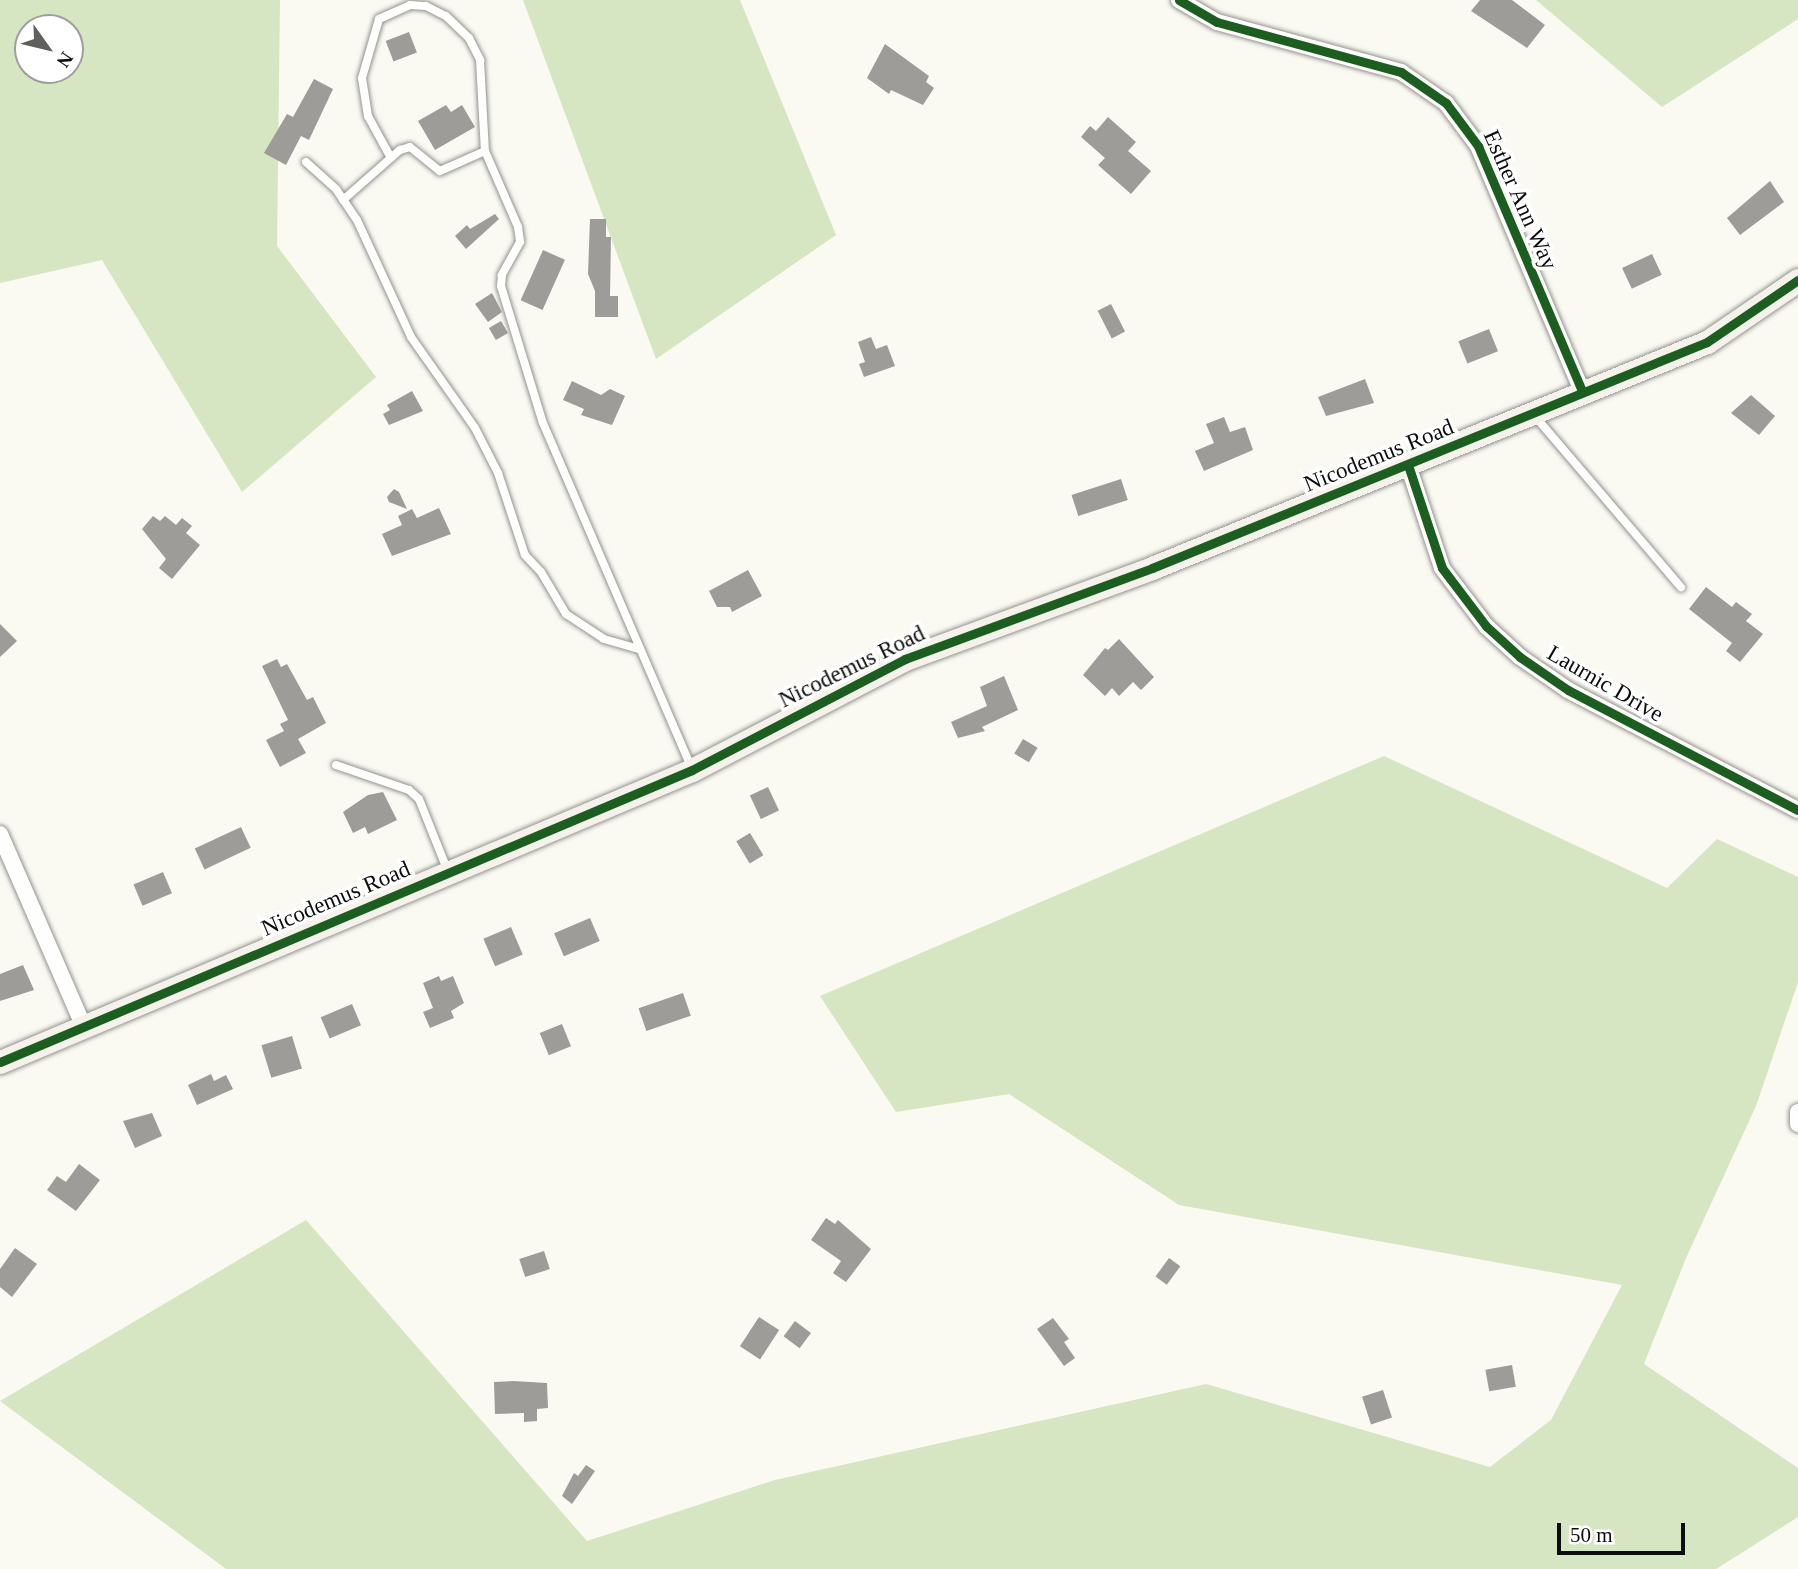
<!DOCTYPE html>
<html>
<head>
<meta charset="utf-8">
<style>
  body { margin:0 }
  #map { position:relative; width:1798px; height:1569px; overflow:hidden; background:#faf9f2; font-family:"Times New Roman",serif }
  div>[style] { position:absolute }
  .forest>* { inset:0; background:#d6e5c2 }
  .building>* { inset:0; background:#9d9c98; transform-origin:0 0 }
  .roads { filter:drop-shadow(0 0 2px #949390) drop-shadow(0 0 2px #949390) }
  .lane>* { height:8px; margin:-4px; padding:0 4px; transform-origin:4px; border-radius:4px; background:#fefefd }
  .street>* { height:16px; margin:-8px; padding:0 8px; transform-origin:8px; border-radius:8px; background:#fefefd }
  .secondary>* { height:23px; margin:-11.5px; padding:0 11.5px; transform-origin:11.5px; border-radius:11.5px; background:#f4f2ea }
  .cycleway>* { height:9px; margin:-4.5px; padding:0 4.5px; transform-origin:4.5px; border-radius:4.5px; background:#1b5e20 }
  span { translate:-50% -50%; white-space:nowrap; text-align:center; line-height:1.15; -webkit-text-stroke:7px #fff; paint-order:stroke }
  .street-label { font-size:23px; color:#0d0d0d }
  .north { position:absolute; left:14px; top:14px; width:70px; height:70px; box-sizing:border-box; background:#fff; border:2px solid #9e9e9e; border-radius:50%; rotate:124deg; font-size:19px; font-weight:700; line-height:28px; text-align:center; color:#0d0d0d }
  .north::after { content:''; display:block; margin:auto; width:24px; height:32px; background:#60605d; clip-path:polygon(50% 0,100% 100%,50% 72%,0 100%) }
  .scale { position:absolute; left:1557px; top:1523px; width:128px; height:32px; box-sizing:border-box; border:4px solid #0d0d0d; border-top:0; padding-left:9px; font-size:21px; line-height:24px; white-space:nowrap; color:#0d0d0d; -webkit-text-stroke:5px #fff; paint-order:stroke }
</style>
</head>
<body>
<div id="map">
  <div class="forest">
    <div style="clip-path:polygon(evenodd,0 0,280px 0,277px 246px,376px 377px,242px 492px,102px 260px,0 283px,0 0,28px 28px,70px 28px,70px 70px,28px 70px,28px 28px)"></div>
    <div style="clip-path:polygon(523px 0,740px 0,836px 235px,656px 359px)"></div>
    <div style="clip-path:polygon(1536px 0,1798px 0,1798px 19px,1662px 107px)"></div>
    <div style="clip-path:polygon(1384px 756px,1667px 888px,1717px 839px,1798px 877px,1798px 982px,1756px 1106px,1686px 1258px,1644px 1364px,1798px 1468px,1798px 1517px,1716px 1569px,226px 1569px,0 1401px,306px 1220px,587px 1541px,775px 1480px,1206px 1384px,1490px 1467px,1551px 1420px,1622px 1285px,1179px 1205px,1009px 1094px,896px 1112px,820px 996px)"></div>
  </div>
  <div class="building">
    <div style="clip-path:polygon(1480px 0,1512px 0,1545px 25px,1527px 48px,1471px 11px)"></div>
    <div style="left:409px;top:32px;width:22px;height:25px;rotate:69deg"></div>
    <div style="clip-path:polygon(885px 44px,929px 76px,926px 82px,934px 88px,923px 105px,891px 90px,889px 94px,867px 78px)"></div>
    <div style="clip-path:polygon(314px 79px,333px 89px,309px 140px,301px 136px,286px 165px,264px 153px,287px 114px,293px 117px)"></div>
    <div style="clip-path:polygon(446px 105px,451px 112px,462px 105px,475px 127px,435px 150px,418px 121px)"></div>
    <div style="clip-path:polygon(1108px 117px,1136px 142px,1128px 151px,1151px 171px,1131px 194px,1098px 165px,1105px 158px,1081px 137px,1090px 126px,1096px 131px)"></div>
    <div style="clip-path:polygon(1770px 181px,1784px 202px,1740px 235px,1727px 218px)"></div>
    <div style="clip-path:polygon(495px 214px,499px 219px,466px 249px,455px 236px,467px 225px,470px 229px)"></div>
    <div style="clip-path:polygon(590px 219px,606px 219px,606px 237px,611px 237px,610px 296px,618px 296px,618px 317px,595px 317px,595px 291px,588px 274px)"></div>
    <div style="left:543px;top:250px;width:24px;height:55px;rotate:24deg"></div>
    <div style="left:1652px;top:254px;width:23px;height:33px;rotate:65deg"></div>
    <div style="clip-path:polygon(492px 293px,502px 312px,488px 322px,475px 304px)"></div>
    <div style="left:1111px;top:304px;width:31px;height:15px;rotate:63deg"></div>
    <div style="left:501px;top:321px;width:14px;height:14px;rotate:60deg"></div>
    <div style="left:1489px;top:329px;width:24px;height:33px;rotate:68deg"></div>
    <div style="clip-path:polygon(871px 337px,876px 349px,887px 345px,895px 366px,864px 377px,859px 364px,865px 362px,858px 342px)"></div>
    <div style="clip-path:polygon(1365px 379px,1374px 403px,1326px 416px,1318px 397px)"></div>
    <div style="clip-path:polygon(572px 381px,601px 395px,610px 389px,625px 396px,612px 425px,581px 415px,584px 409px,563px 400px)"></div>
    <div style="clip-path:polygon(412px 391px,423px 411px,389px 425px,383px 414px,390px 410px,387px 405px)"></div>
    <div style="clip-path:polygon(1751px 395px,1775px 416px,1759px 435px,1731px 413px)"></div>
    <div style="clip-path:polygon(1224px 417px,1230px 432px,1245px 427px,1253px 450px,1204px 471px,1195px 451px,1214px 443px,1206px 424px)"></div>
    <div style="left:1121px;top:479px;width:22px;height:52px;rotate:72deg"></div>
    <div style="clip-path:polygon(394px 489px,399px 492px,407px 509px,389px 502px,387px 497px)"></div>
    <div style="clip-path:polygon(439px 508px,451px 534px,392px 556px,382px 534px,402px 525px,398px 516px,412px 509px,417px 518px)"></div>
    <div style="clip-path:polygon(153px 516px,160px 521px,165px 516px,176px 525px,182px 518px,192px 526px,186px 533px,200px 545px,172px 579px,159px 568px,166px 559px,142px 529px)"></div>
    <div style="clip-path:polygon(748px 570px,762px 596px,732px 612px,730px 607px,717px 607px,709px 591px)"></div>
    <div style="clip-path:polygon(1706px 587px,1732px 607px,1736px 602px,1752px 614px,1746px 621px,1763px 634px,1740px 662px,1726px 651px,1732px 643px,1689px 609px)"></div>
    <div style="clip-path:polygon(0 624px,17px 641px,0 657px)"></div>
    <div style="clip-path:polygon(1119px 639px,1154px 677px,1141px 690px,1133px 682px,1119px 696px,1112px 688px,1105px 696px,1083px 675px,1105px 648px,1108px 650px)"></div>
    <div style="clip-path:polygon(277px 659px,281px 667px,287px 664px,307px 700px,313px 697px,326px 723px,298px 739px,306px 753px,280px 767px,266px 740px,284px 731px,280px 724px,288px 720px,262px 666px)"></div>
    <div style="clip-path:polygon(1004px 676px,1018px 710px,982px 727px,985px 731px,958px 738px,951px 722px,987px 706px,980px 687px)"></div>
    <div style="left:1023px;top:739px;width:17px;height:17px;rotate:31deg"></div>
    <div style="left:768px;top:787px;width:26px;height:20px;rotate:65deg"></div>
    <div style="clip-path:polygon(383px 792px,397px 820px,368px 834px,365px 827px,353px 833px,343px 812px,368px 795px)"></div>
    <div style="left:241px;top:827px;width:23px;height:51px;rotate:65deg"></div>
    <div style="left:750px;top:833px;width:26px;height:16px;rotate:59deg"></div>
    <div style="left:163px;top:872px;width:23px;height:32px;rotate:67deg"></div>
    <div style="left:590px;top:918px;width:25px;height:39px;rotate:67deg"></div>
    <div style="left:511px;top:927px;width:30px;height:30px;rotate:67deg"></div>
    <div style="clip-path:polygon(23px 965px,34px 990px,0 1001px,0 974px)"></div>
    <div style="clip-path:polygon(439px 976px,441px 981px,453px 976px,464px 1003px,451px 1011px,454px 1018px,430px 1028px,423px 1012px,433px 1008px,423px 983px)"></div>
    <div style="left:683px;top:993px;width:24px;height:47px;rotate:71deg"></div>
    <div style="left:352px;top:1004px;width:23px;height:34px;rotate:67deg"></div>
    <div style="left:562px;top:1024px;width:24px;height:24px;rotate:68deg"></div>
    <div style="left:292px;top:1036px;width:34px;height:32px;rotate:73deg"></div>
    <div style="clip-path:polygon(211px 1074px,214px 1081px,226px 1075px,233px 1089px,197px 1105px,188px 1085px)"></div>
    <div style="clip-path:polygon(152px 1113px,162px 1136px,135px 1148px,123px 1121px)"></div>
    <div style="clip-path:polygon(79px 1164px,100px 1180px,76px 1211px,47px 1190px,57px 1176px,66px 1182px)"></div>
    <div style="clip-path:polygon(826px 1218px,835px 1224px,838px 1220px,871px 1249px,846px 1282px,833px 1273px,841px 1261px,811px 1240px)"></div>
    <div style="clip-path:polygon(15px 1248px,37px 1264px,12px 1297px,0 1287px,0 1269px)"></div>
    <div style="left:544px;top:1251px;width:19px;height:26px;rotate:72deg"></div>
    <div style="left:1169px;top:1258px;width:14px;height:23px;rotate:36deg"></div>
    <div style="left:759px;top:1317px;width:24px;height:35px;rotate:33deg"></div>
    <div style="clip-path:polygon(1053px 1318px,1069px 1339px,1064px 1342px,1075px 1358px,1064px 1366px,1037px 1329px)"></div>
    <div style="left:795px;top:1321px;width:20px;height:19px;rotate:37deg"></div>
    <div style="left:1512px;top:1365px;width:22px;height:27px;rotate:80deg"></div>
    <div style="clip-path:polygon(513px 1381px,547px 1383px,548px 1408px,537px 1409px,537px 1421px,524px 1422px,524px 1413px,495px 1414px,494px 1382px)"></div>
    <div style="left:1383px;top:1390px;width:29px;height:22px;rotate:72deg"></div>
    <div style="clip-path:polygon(586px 1465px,595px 1471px,572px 1504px,562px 1496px,574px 1473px,578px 1476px)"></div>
  </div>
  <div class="roads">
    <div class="lane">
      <div style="left:391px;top:158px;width:48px;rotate:-118.7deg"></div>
      <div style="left:368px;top:116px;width:38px;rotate:-99deg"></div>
      <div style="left:362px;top:78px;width:61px;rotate:-73.9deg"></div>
      <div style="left:379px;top:19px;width:34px;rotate:-24deg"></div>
      <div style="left:410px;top:5px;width:16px;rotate:4deg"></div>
      <div style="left:426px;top:6px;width:22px;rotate:27deg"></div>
      <div style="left:446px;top:16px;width:32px;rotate:44deg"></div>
      <div style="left:469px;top:38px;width:25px;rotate:63deg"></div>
      <div style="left:480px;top:60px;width:91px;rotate:86.9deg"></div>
      <div style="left:306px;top:162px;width:40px;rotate:42deg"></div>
      <div style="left:336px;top:189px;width:37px;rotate:56deg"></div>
      <div style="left:357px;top:220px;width:129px;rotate:65.2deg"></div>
      <div style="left:411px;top:337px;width:111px;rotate:54.9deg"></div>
      <div style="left:475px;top:428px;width:51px;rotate:62.9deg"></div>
      <div style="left:498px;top:473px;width:86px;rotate:71.8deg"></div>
      <div style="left:525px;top:555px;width:23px;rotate:47deg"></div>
      <div style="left:541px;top:572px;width:49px;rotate:59.2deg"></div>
      <div style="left:566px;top:614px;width:45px;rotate:33.3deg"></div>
      <div style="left:604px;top:639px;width:36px;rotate:16deg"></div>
      <div style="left:343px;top:200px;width:76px;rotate:-41.3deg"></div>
      <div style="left:400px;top:150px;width:10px;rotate:-17deg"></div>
      <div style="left:410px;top:147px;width:38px;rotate:39deg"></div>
      <div style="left:440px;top:171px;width:49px;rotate:-24deg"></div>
      <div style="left:485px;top:151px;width:83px;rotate:66.5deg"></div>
      <div style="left:518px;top:227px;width:15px;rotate:82deg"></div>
      <div style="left:520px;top:242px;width:38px;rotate:119deg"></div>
      <div style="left:502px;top:275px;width:11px;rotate:95deg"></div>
      <div style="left:501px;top:286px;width:143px;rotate:73deg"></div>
      <div style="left:543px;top:423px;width:374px;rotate:66.7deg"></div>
      <div style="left:1533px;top:414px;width:228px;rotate:49.5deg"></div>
      <div style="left:336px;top:765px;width:77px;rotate:18.9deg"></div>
      <div style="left:409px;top:790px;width:13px;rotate:42deg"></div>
      <div style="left:419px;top:799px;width:75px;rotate:68.2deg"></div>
    </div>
    <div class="street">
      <div style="left:1179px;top:0;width:44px;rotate:30.1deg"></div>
      <div style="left:1217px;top:22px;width:191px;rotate:15.2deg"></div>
      <div style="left:1401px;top:72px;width:55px;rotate:34.6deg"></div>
      <div style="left:1446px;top:103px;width:54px;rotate:53.3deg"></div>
      <div style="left:1478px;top:146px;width:266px;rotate:67deg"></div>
      <div style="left:1408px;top:465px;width:108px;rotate:71.7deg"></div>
      <div style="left:1442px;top:568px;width:73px;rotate:52.8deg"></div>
      <div style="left:1486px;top:626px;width:46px;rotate:42.4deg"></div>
      <div style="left:1520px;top:657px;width:58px;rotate:34.5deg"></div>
      <div style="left:1568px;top:690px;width:259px;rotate:27.6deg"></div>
      <div style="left:0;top:834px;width:210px;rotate:66.5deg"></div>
      <div style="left:1798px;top:1112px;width:12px;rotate:90deg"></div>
    </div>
    <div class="secondary">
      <div style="left:0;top:1062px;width:751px;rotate:-22.88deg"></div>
      <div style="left:692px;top:770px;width:240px;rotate:-27.5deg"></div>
      <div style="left:905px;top:659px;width:263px;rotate:-20.2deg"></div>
      <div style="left:1152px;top:568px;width:599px;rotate:-22.16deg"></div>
      <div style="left:1707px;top:342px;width:110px;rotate:-34.3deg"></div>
    </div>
  </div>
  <div class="cycleway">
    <div style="left:1179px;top:0;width:44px;rotate:30.1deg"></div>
    <div style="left:1217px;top:22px;width:191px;rotate:15.2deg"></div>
    <div style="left:1401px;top:72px;width:55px;rotate:34.6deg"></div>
    <div style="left:1446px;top:103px;width:54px;rotate:53.3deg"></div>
    <div style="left:1478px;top:146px;width:266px;rotate:67deg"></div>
    <div style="left:1408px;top:465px;width:108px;rotate:71.7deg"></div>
    <div style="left:1442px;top:568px;width:73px;rotate:52.8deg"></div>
    <div style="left:1486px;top:626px;width:46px;rotate:42.4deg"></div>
    <div style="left:1520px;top:657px;width:58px;rotate:34.5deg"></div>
    <div style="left:1568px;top:690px;width:259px;rotate:27.6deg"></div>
    <div style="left:0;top:1062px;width:751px;rotate:-22.88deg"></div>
    <div style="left:692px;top:770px;width:240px;rotate:-27.5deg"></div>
    <div style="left:905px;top:659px;width:263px;rotate:-20.2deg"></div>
    <div style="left:1152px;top:568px;width:599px;rotate:-22.16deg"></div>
    <div style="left:1707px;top:342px;width:110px;rotate:-34.3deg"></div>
  </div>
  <div class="street-label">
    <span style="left:1520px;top:200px;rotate:66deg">Esther Ann Way</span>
    <span style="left:1379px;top:456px;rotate:-22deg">Nicodemus Road</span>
    <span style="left:852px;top:667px;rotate:-26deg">Nicodemus Road</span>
    <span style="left:1605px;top:684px;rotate:30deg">Laurnic Drive</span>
    <span style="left:336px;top:899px;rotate:-23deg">Nicodemus Road</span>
  </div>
  <div class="north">N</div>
  <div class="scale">50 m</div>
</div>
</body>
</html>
